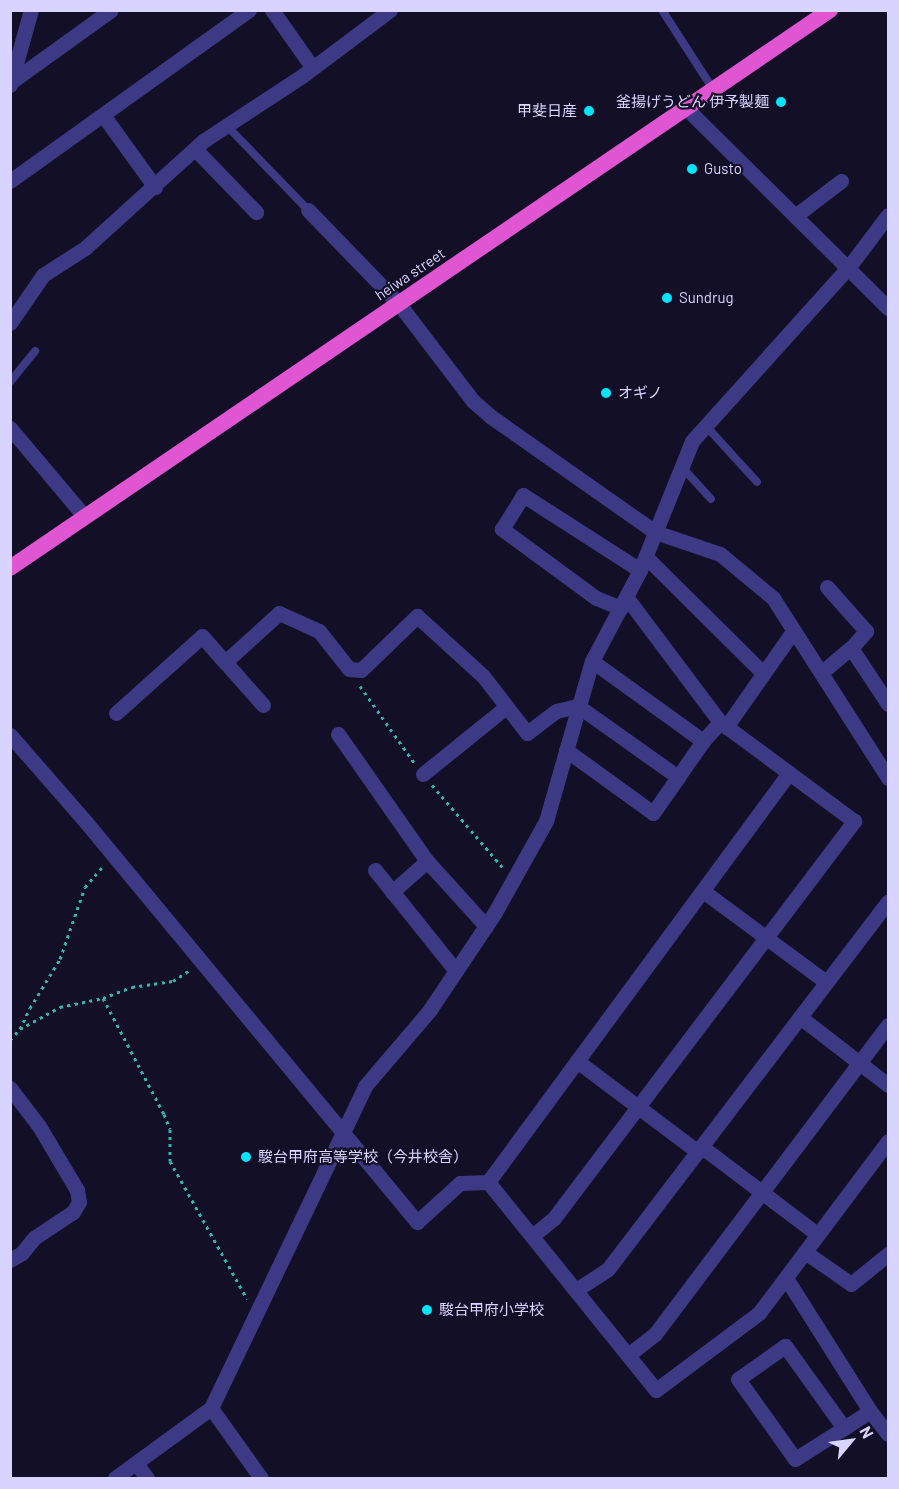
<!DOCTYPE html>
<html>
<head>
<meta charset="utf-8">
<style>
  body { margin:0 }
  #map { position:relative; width:899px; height:1489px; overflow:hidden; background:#130f26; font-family:Barlow,"Noto Sans JP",sans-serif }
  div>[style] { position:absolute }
  .path>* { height:3px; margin-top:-1.5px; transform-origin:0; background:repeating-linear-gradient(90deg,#2fb8b0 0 3px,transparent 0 7.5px) }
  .service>* { height:8px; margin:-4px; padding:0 4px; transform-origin:4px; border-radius:4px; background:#3d3a85 }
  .minor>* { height:15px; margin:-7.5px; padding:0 7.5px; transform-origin:7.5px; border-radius:7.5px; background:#3d3a85 }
  .trunk>* { height:16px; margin:-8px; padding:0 8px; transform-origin:8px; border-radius:8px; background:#e055d1 }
  .dots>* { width:16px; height:16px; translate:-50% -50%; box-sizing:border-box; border:3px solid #130f26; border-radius:50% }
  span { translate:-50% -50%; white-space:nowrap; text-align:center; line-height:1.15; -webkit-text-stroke:4.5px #130f26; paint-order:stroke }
  .poi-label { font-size:15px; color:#d9d4ff }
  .right { translate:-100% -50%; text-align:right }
  .left { translate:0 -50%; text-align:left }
  .street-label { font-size:15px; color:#d9d4ff }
  .frame { position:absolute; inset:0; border:12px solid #d9d4ff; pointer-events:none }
  .north { position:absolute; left:821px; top:1411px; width:60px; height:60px; -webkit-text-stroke:4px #130f26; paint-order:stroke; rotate:61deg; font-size:16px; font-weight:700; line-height:24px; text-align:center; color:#d9d4ff }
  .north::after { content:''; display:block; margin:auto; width:21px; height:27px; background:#d9d4ff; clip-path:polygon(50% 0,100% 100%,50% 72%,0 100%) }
</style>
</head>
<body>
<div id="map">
  <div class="path">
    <div style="left:360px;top:686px;width:95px;rotate:54.8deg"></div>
    <div style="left:432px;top:785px;width:111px;rotate:49.4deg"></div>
    <div style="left:103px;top:998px;width:131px;rotate:62.3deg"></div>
    <div style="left:164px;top:1114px;width:16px;rotate:68deg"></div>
    <div style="left:170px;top:1129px;width:32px;rotate:90deg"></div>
    <div style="left:170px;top:1161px;width:158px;rotate:60.8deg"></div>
    <div style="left:20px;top:1029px;width:23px;rotate:-65deg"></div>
    <div style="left:30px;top:1008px;width:57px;rotate:-58.5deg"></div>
    <div style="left:60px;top:959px;width:76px;rotate:-70.9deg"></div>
    <div style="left:85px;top:887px;width:29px;rotate:-49deg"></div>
    <div style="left:10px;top:1040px;width:15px;rotate:-48deg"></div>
    <div style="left:20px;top:1029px;width:46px;rotate:-28.8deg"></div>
    <div style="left:60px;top:1007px;width:44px;rotate:-11.8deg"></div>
    <div style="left:103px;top:998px;width:31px;rotate:-21deg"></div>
    <div style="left:132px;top:987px;width:41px;rotate:-8.3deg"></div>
    <div style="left:173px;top:981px;width:20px;rotate:-33deg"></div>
  </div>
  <div class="service">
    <div style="left:662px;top:10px;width:94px;rotate:57.2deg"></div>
    <div style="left:226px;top:125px;width:118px;rotate:46deg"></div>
    <div style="left:10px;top:382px;width:40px;rotate:-51deg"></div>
    <div style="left:705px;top:425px;width:77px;rotate:47.6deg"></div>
    <div style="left:682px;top:467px;width:43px;rotate:47.8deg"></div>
  </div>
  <div class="minor">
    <div style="left:272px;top:10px;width:70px;rotate:54.9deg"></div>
    <div style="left:11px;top:82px;width:123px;rotate:-35.8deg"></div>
    <div style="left:10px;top:85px;width:78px;rotate:-74.4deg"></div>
    <div style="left:687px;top:109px;width:283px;rotate:44.7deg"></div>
    <div style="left:103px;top:115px;width:89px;rotate:54.2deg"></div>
    <div style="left:195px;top:149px;width:88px;rotate:45.9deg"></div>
    <div style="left:10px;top:181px;width:294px;rotate:-35.6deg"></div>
    <div style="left:308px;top:210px;width:131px;rotate:45.9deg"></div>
    <div style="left:399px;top:304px;width:122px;rotate:52.7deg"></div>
    <div style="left:473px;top:401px;width:23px;rotate:41deg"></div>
    <div style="left:490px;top:416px;width:202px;rotate:35.1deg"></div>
    <div style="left:655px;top:532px;width:69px;rotate:18.7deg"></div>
    <div style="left:720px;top:554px;width:69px;rotate:39.7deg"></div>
    <div style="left:773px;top:598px;width:214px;rotate:57.4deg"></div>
    <div style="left:795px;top:216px;width:58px;rotate:-37.3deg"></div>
    <div style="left:10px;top:323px;width:58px;rotate:-55.5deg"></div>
    <div style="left:43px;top:275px;width:50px;rotate:-32.7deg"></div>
    <div style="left:85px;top:248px;width:159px;rotate:-42.2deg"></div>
    <div style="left:203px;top:141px;width:118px;rotate:-33.3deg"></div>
    <div style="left:302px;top:76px;width:110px;rotate:-36.9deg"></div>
    <div style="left:10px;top:428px;width:116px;rotate:49.9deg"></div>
    <div style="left:646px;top:557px;width:165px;rotate:44.8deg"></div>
    <div style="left:827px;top:587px;width:59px;rotate:48.4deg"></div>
    <div style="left:866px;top:631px;width:23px;rotate:131deg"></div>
    <div style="left:851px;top:648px;width:67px;rotate:56.5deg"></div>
    <div style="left:621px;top:608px;width:27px;rotate:-158deg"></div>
    <div style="left:596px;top:598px;width:117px;rotate:-143.7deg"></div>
    <div style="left:502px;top:529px;width:40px;rotate:-58deg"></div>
    <div style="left:523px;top:495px;width:139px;rotate:32.7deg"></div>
    <div style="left:592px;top:661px;width:137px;rotate:35.8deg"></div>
    <div style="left:703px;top:741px;width:25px;rotate:-48deg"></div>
    <div style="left:822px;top:672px;width:38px;rotate:-40deg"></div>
    <div style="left:263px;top:705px;width:57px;rotate:-131.5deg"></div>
    <div style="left:225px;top:662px;width:73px;rotate:-42.2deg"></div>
    <div style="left:279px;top:613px;width:44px;rotate:24.2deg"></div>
    <div style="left:319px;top:631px;width:48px;rotate:51.7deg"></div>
    <div style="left:349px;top:669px;width:12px;rotate:5deg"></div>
    <div style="left:361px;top:670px;width:78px;rotate:-44deg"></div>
    <div style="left:417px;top:616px;width:89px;rotate:42.3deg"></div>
    <div style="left:483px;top:676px;width:72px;rotate:52.3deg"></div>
    <div style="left:527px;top:733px;width:36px;rotate:-37deg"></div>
    <div style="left:556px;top:711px;width:23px;rotate:-13deg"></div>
    <div style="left:578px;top:706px;width:123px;rotate:35.4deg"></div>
    <div style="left:678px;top:777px;width:44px;rotate:-55.2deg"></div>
    <div style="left:116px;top:713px;width:115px;rotate:-41.8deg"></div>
    <div style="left:202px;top:636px;width:35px;rotate:49deg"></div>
    <div style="left:726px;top:727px;width:118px;rotate:-55deg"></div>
    <div style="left:338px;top:734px;width:155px;rotate:55deg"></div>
    <div style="left:427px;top:861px;width:88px;rotate:47.8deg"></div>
    <div style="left:10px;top:735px;width:114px;rotate:48.9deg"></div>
    <div style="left:85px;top:821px;width:521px;rotate:50.38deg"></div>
    <div style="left:417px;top:1222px;width:58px;rotate:-42.2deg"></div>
    <div style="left:460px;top:1183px;width:28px;rotate:-2deg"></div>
    <div style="left:566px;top:750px;width:107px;rotate:35.9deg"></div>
    <div style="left:653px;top:813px;width:44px;rotate:-55.2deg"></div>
    <div style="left:423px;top:774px;width:107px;rotate:-38.9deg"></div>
    <div style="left:375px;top:870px;width:129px;rotate:51.3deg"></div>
    <div style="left:703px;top:891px;width:153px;rotate:36.5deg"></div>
    <div style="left:392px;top:892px;width:47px;rotate:-41.5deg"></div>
    <div style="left:800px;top:1017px;width:111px;rotate:37.7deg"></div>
    <div style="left:577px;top:1061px;width:151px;rotate:36.9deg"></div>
    <div style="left:10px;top:1088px;width:48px;rotate:52.7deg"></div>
    <div style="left:39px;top:1126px;width:74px;rotate:59.3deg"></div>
    <div style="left:77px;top:1190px;width:12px;rotate:81deg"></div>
    <div style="left:79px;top:1202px;width:12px;rotate:121deg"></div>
    <div style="left:73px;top:1212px;width:47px;rotate:146.3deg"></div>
    <div style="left:34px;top:1238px;width:19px;rotate:129deg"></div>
    <div style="left:22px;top:1253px;width:14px;rotate:150deg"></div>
    <div style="left:702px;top:1147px;width:144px;rotate:37.1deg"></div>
    <div style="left:488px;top:1182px;width:267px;rotate:51.1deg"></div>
    <div style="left:656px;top:1390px;width:129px;rotate:-36.8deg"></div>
    <div style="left:759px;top:1313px;width:215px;rotate:-53.1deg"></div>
    <div style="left:488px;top:1182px;width:508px;rotate:-53.65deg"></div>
    <div style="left:532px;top:1236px;width:28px;rotate:-39deg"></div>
    <div style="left:554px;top:1218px;width:498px;rotate:-52.9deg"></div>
    <div style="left:854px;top:821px;width:167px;rotate:-143.5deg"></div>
    <div style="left:720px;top:722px;width:155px;rotate:-126.9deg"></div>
    <div style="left:805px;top:1252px;width:56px;rotate:34.8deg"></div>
    <div style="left:851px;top:1284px;width:48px;rotate:-39deg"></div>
    <div style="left:786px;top:1278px;width:157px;rotate:57.7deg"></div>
    <div style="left:576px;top:1290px;width:38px;rotate:-33deg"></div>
    <div style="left:608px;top:1269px;width:462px;rotate:-52.7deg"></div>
    <div style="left:628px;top:1355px;width:34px;rotate:-38deg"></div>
    <div style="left:655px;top:1334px;width:387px;rotate:-53deg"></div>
    <div style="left:211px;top:1408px;width:86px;rotate:54.5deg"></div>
    <div style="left:844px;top:1428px;width:101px;rotate:-125.7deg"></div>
    <div style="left:785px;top:1346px;width:57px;rotate:144.9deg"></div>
    <div style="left:738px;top:1379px;width:98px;rotate:54.5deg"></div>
    <div style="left:795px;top:1459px;width:58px;rotate:-32.3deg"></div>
    <div style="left:844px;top:1428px;width:31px;rotate:-33deg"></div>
    <div style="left:870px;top:1411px;width:29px;rotate:52deg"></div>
    <div style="left:136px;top:1463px;width:19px;rotate:54deg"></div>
    <div style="left:115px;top:1478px;width:119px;rotate:-36.1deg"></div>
    <div style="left:211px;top:1408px;width:357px;rotate:-64.4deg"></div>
    <div style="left:365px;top:1086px;width:99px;rotate:-49.5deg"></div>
    <div style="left:429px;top:1011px;width:117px;rotate:-56.2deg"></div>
    <div style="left:494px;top:914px;width:107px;rotate:-60.8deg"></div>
    <div style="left:546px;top:821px;width:166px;rotate:-74deg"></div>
    <div style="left:592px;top:661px;width:103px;rotate:-62.2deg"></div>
    <div style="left:640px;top:570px;width:139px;rotate:-68deg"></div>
    <div style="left:692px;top:441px;width:233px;rotate:-48deg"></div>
    <div style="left:848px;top:268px;width:66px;rotate:-53deg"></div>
  </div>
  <div class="trunk">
    <div style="left:10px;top:568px;width:992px;rotate:-34.23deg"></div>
  </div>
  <div class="dots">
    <div style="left:781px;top:102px;background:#00e5ff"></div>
    <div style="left:589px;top:111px;background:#00e5ff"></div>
    <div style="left:692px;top:169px;background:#00e5ff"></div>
    <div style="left:667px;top:298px;background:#00e5ff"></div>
    <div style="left:606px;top:393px;background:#00e5ff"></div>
    <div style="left:246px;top:1157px;background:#00e5ff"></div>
    <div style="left:427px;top:1310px;background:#00e5ff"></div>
  </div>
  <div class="poi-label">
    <span class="right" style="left:769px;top:102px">釜揚げうどん 伊予製麺</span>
    <span class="right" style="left:577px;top:111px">甲斐日産</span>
    <span class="left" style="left:704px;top:169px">Gusto</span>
    <span class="left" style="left:679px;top:298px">Sundrug</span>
    <span class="left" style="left:618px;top:393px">オギノ</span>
    <span class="left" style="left:258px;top:1157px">駿台甲府高等学校（今井校舎）</span>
    <span class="left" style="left:439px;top:1310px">駿台甲府小学校</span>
  </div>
  <div class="street-label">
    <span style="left:410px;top:274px;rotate:-34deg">heiwa street</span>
  </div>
  <div class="frame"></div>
  <div class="north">N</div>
</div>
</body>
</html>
